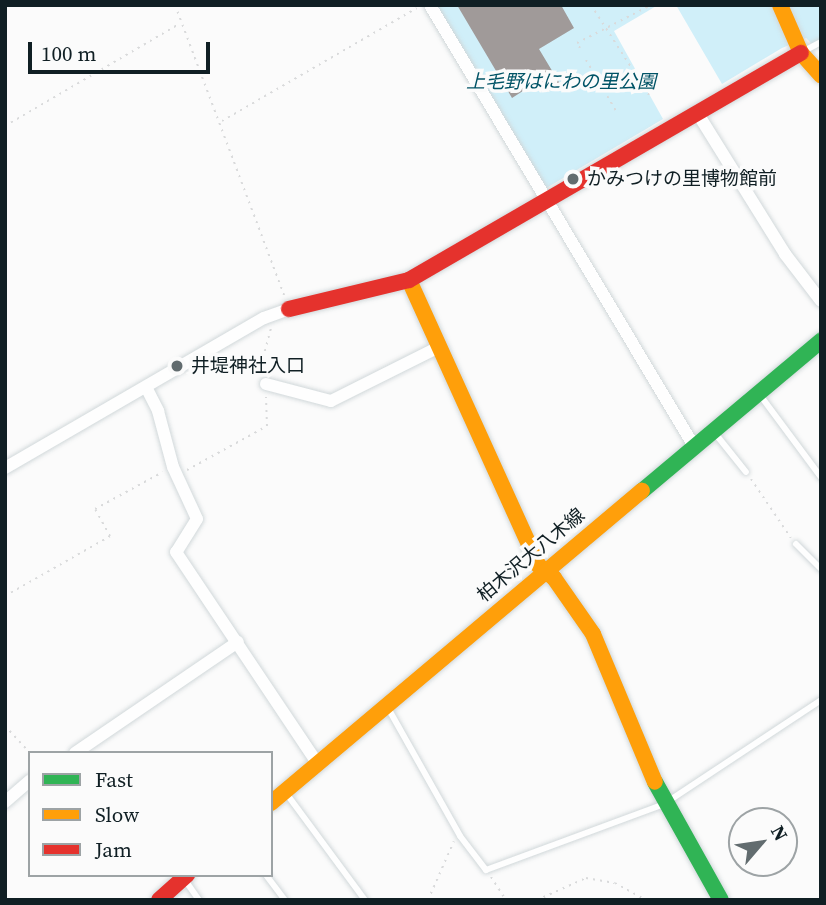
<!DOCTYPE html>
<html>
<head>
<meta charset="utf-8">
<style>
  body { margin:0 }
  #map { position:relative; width:826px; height:905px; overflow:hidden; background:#fbfbfb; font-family:"Source Serif 4","Noto Sans JP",serif }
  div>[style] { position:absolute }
  .green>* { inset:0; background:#d0eff9 }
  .building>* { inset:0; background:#a09a99 }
  .path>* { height:2px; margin-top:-1px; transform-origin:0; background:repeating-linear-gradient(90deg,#d9dadb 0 2px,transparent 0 7px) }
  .roads { filter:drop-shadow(0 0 2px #d1d8da) drop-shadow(0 0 2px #d1d8da) }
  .lane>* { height:6px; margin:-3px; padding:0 3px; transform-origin:3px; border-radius:3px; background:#fefefe }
  .street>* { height:12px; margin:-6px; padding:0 6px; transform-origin:6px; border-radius:6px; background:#fefefe }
  .fast>* { height:16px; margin:-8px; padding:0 8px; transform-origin:8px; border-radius:8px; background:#30b455 }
  .slow>* { height:16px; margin:-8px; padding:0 8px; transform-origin:8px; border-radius:8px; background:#ff9f0a }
  .jam>* { height:16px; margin:-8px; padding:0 8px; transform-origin:8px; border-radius:8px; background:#e5322d }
  .dots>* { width:19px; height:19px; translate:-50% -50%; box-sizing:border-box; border:4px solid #fbfbfb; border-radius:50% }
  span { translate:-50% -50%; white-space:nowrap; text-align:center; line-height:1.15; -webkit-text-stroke:7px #fbfbfb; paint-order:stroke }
  .park-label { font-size:19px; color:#005366; font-style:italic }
  .poi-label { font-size:19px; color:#101f24 }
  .left { translate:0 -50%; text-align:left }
  .street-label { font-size:19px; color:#101f24 }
  .frame { position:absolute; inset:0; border:7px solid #101f24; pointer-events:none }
  .legend { position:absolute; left:28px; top:751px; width:245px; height:126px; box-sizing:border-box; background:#fbfbfb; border:2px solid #9da3a5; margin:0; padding:9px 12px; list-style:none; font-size:21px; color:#101f24 }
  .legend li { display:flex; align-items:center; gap:14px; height:35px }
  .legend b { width:35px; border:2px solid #9da3a5 }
  .north { position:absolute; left:728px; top:807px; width:70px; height:70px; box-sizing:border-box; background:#fbfbfb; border:2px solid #9da3a5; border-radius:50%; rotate:61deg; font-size:19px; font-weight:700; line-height:28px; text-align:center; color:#101f24 }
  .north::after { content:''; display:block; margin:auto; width:24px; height:32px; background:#626c6f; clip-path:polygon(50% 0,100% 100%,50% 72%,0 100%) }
  .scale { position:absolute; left:28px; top:42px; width:182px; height:32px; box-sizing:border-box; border:4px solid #101f24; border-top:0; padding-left:9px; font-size:21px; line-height:24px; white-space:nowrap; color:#101f24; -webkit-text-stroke:5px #fbfbfb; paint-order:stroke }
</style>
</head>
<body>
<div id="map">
  <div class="green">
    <div style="clip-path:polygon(434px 5px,658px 5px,614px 31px,663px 119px,543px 190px)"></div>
    <div style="clip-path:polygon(676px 5px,821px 5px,821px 39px,812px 44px,806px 38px,782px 48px,722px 84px)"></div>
  </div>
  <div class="building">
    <div style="clip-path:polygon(457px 5px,561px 5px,574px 28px,539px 49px,560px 84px,547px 92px,540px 80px,512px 98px)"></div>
  </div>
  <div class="path">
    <div style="left:175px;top:5px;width:310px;rotate:69.4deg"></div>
    <div style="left:591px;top:5px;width:107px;rotate:57.2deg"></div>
    <div style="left:580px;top:48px;width:6px;rotate:-121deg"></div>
    <div style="left:577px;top:43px;width:83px;rotate:-27.2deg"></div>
    <div style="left:586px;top:60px;width:59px;rotate:59.5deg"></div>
    <div style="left:222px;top:121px;width:225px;rotate:-30.1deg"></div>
    <div style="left:5px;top:126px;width:202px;rotate:-30.4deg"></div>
    <div style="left:264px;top:371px;width:13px;rotate:-94deg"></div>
    <div style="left:263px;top:358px;width:31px;rotate:-75deg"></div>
    <div style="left:187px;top:470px;width:91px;rotate:-28.8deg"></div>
    <div style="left:267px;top:426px;width:29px;rotate:-92deg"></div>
    <div style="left:751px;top:479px;width:71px;rotate:55.9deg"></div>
    <div style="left:5px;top:596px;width:121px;rotate:-29.7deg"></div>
    <div style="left:110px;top:536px;width:31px;rotate:-119deg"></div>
    <div style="left:95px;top:509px;width:77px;rotate:-28.6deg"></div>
    <div style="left:5px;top:726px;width:37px;rotate:47deg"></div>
    <div style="left:491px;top:877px;width:27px;rotate:57deg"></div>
    <div style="left:428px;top:900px;width:64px;rotate:-66.2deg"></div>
    <div style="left:537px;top:900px;width:54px;rotate:-24.2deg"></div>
    <div style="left:586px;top:878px;width:29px;rotate:10deg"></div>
    <div style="left:615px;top:883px;width:35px;rotate:29deg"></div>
  </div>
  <div class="roads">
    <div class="lane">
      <div style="left:804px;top:51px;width:19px;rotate:-28deg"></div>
      <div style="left:760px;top:395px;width:102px;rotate:53.4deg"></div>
      <div style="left:714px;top:432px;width:51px;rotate:51.3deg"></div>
      <div style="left:796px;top:544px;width:35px;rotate:45deg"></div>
      <div style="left:388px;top:708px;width:147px;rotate:60.6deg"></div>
      <div style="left:460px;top:836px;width:43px;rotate:52.6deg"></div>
      <div style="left:486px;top:870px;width:190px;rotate:-20.3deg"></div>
      <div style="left:664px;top:804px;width:188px;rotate:-33.5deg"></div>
      <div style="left:286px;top:793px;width:133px;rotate:53.6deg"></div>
      <div style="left:266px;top:875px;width:31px;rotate:53deg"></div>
      <div style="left:185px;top:880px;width:24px;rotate:55deg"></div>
    </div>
    <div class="street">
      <div style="left:430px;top:5px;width:516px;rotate:59.11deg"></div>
      <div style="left:698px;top:114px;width:165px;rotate:58.1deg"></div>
      <div style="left:785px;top:254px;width:59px;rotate:52.5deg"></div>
      <div style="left:266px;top:384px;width:67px;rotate:14.7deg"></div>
      <div style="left:331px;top:401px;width:121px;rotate:-26.6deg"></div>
      <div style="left:146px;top:387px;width:27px;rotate:63deg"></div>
      <div style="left:158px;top:411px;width:58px;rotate:75deg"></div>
      <div style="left:173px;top:467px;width:57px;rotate:65.2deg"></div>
      <div style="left:197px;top:519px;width:39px;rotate:122deg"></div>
      <div style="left:176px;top:552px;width:254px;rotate:56.2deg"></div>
      <div style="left:5px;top:468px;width:299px;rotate:-30.1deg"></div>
      <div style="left:264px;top:318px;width:27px;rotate:-20deg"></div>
      <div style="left:75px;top:753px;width:197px;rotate:-34.3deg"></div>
      <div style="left:5px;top:802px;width:33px;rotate:-41deg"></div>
    </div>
    <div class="fast">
      <div style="left:642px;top:491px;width:234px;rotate:-40deg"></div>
      <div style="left:655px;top:782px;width:135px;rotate:60.8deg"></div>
    </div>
    <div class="slow">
      <div style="left:780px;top:5px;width:52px;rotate:66.4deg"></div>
      <div style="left:801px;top:53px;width:30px;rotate:48deg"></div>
      <div style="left:409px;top:280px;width:313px;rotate:65.6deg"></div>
      <div style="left:538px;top:565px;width:21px;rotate:39deg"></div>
      <div style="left:554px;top:578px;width:68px;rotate:55.1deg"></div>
      <div style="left:593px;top:634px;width:160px;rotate:67.3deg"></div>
      <div style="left:271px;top:803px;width:485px;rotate:-40.1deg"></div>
    </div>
    <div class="jam">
      <div style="left:289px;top:309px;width:123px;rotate:-13.6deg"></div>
      <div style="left:409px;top:280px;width:453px;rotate:-30.1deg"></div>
      <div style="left:159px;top:900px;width:38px;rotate:-42deg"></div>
    </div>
  </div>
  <div class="dots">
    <div style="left:573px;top:179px;background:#626c6f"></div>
    <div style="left:177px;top:366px;background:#626c6f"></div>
  </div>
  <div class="park-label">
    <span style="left:561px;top:82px">上毛野はにわの里公園</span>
  </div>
  <div class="poi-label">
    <span class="left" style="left:587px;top:179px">かみつけの里博物館前</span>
    <span class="left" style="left:191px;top:366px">井堤神社入口</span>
  </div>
  <div class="street-label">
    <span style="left:531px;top:555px;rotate:-40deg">柏木沢大八木線</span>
  </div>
  <div class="frame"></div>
  <ul class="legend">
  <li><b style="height:9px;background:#30b455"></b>Fast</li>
  <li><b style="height:9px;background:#ff9f0a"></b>Slow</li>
  <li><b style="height:9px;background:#e5322d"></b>Jam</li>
  </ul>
  <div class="north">N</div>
  <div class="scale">100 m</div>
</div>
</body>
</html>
